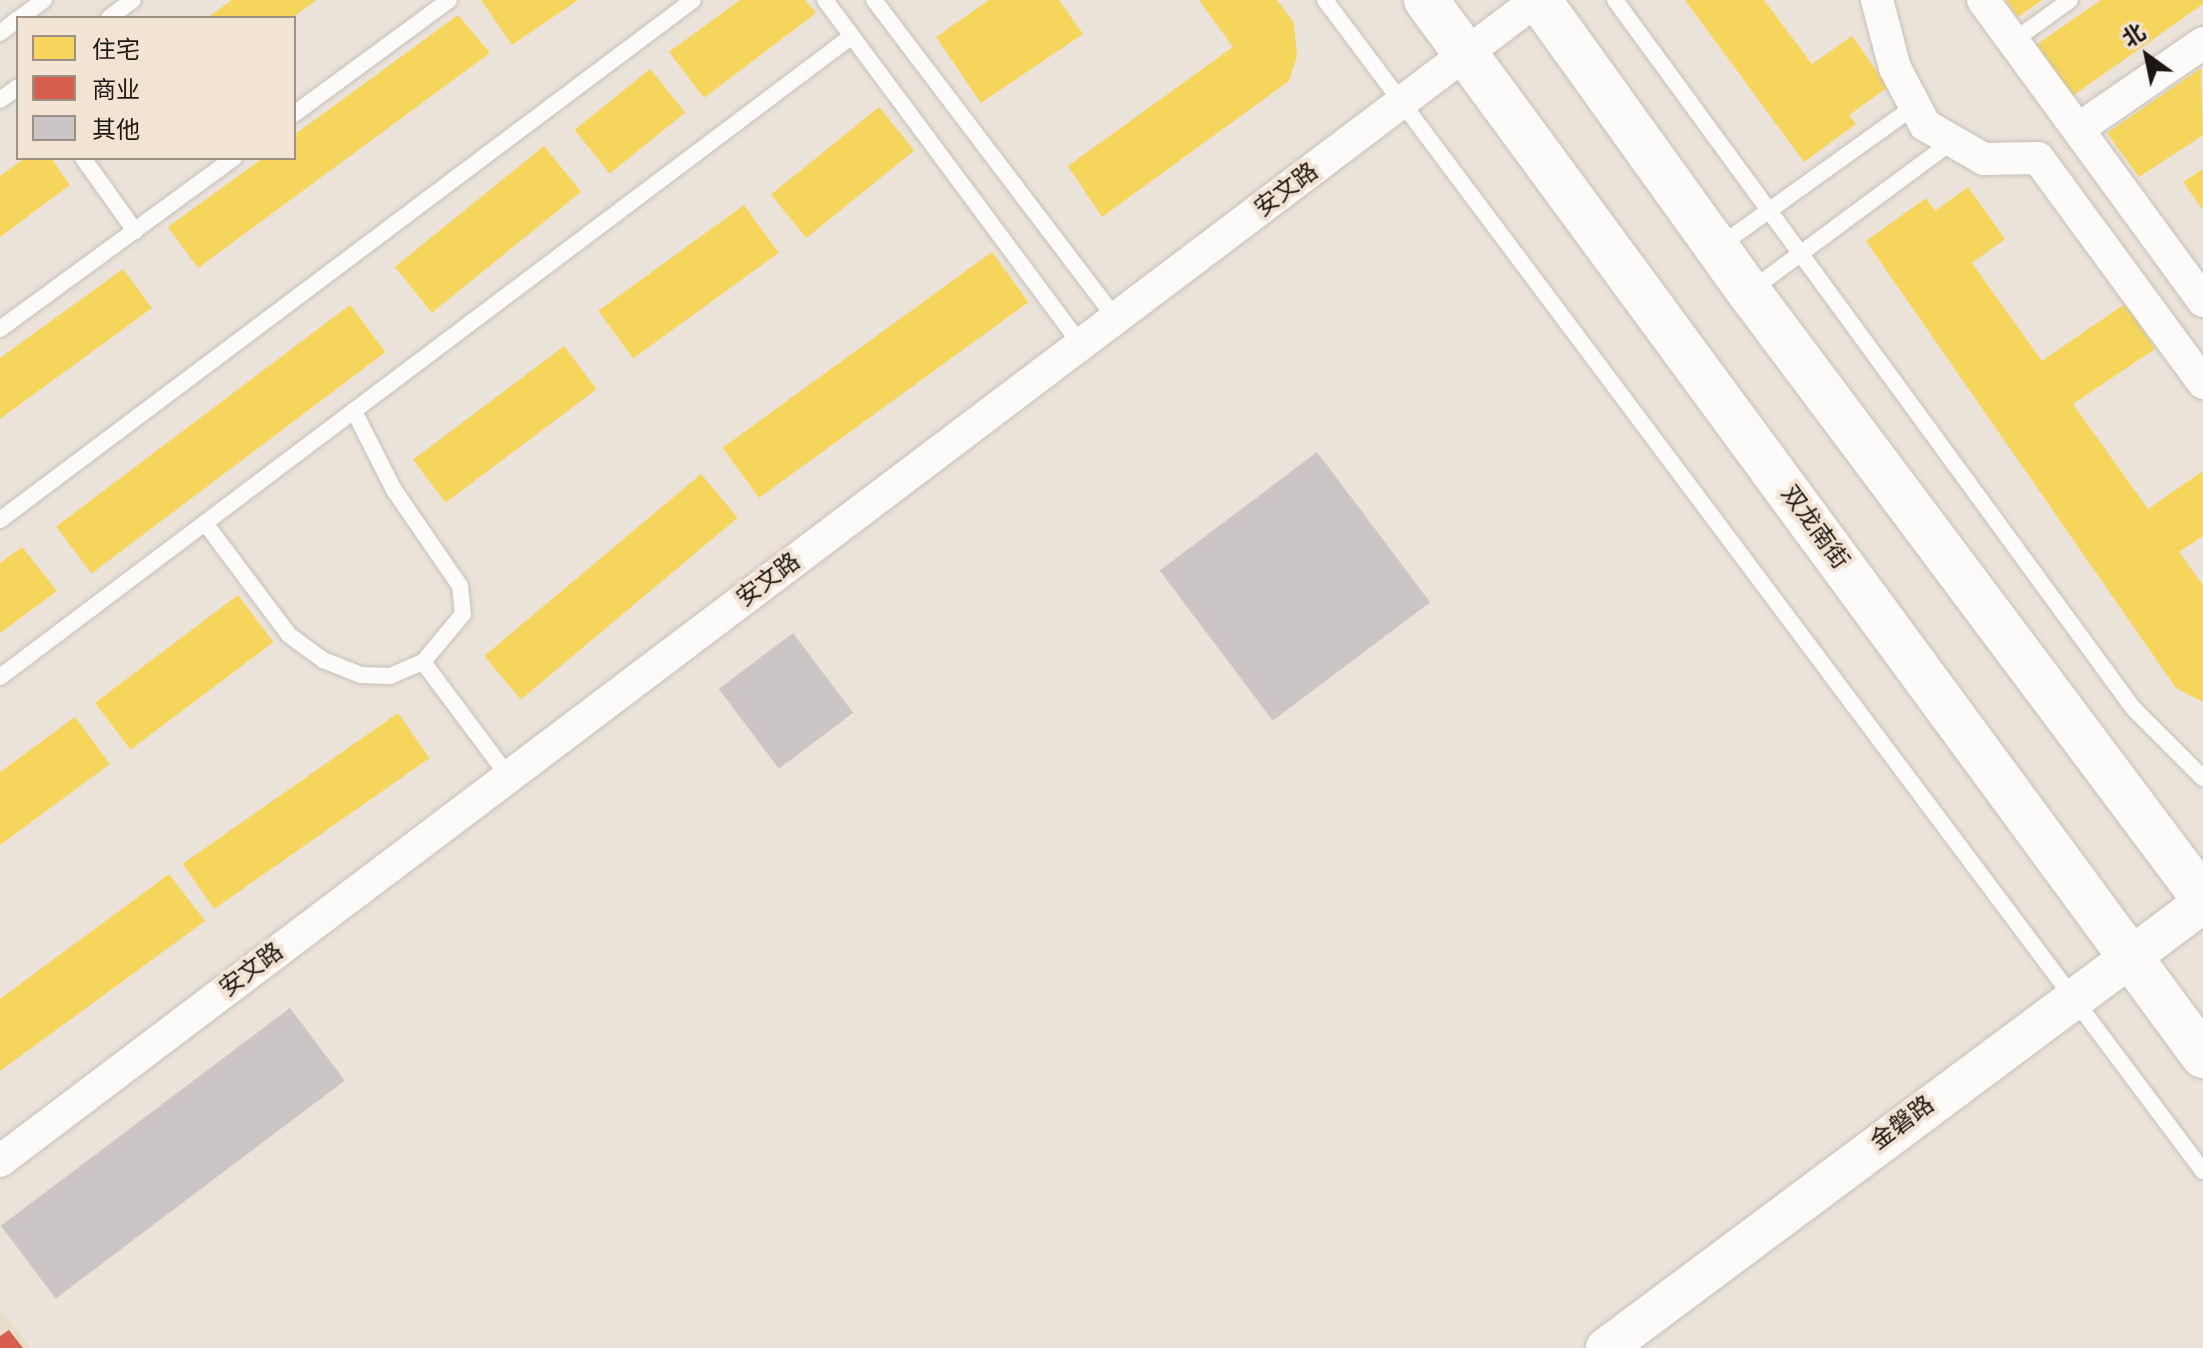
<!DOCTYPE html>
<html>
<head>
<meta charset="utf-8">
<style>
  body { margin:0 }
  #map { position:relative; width:2203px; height:1348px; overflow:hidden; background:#ebe3da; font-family:"Alegreya Sans","Noto Sans SC",sans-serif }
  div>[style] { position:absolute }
  .built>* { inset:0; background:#eadccb }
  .homes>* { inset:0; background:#f6d55c; transform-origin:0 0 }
  .shops>* { inset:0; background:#d6604d }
  .building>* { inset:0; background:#cbc5c5; transform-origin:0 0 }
  .roads { filter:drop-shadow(0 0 2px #c6c0b9) drop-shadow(0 0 2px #c6c0b9) }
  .service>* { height:16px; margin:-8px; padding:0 8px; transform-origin:8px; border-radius:8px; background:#fcfbf9 }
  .minor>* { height:32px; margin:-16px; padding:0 16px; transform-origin:16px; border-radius:16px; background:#fcfbf9 }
  .tertiary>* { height:40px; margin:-20px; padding:0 20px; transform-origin:20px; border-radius:20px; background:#fcfbf9 }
  .secondary>* { height:44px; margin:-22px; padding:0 22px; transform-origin:22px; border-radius:22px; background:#fcfbf9 }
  span { translate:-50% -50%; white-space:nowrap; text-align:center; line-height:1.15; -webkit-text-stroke:8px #f2e3d3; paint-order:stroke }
  .street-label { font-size:24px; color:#1c1712 }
  .legend { position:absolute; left:16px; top:16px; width:280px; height:144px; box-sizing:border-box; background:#f2e3d3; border:2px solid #9c9186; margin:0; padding:10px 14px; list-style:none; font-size:24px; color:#1c1712 }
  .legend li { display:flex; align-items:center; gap:16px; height:40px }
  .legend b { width:40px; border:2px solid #9c9186 }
  .north { position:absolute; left:2107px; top:16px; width:80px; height:80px; -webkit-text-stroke:6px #f2e3d3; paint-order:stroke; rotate:327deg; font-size:22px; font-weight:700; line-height:32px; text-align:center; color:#1c1712 }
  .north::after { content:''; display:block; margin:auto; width:28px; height:36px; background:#1c1712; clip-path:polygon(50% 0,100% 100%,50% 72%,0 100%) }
</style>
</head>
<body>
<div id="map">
  <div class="built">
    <div style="clip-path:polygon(0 1309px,31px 1348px,0 1348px)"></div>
  </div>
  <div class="homes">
    <div style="clip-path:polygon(232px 0,316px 0,292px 18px,207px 18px)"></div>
    <div style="clip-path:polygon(481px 0,578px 0,512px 45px)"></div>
    <div style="clip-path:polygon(740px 0,805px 0,816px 13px,704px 98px,669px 52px)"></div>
    <div style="clip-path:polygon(989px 0,1059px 0,1083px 34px,981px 103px,936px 37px)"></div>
    <div style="clip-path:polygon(1199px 0,1277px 0,1294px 23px,1297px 56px,1289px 81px,1102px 217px,1068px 166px,1233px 47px)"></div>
    <div style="clip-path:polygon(1685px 0,1764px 0,1812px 64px,1852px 36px,1888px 87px,1849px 115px,1856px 124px,1804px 162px)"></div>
    <div style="clip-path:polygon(2006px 0,2042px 0,2018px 17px)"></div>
    <div style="clip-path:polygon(2101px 0,2203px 0,2203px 4px,2071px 97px,2036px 45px)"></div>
    <div style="clip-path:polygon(458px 15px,490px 53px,198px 268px,168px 227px,263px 158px,294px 158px,294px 135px)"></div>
    <div style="clip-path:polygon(2201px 68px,2203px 135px,2139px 177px,2107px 133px)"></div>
    <div style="left:650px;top:69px;width:56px;height:97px;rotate:51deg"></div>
    <div style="left:879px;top:107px;width:56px;height:139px;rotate:51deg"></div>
    <div style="left:544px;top:146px;width:59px;height:192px;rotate:51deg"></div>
    <div style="clip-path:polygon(25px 158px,51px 158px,70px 185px,0 237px,0 176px)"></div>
    <div style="clip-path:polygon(2203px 169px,2203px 210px,2183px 182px)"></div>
    <div style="clip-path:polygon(1968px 187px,2005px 239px,1972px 263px,2042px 361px,2126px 303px,2155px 349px,2073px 404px,2148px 509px,2203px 471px,2203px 536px,2179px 552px,2203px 585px,2203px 702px,2176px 688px,1866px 241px,1926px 198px,1935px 211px)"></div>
    <div style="left:744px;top:205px;width:59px;height:180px;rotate:54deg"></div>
    <div style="left:992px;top:252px;width:62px;height:333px;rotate:54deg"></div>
    <div style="clip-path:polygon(123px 269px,152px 308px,0 419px,0 358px)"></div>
    <div style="left:350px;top:305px;width:59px;height:368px;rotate:53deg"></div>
    <div style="left:564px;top:346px;width:54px;height:189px;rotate:53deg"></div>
    <div style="left:701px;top:474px;width:57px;height:283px;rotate:50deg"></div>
    <div style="clip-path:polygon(22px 547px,57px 591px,0 633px,0 563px)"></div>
    <div style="left:238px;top:595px;width:59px;height:179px;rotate:53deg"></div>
    <div style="left:398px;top:713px;width:55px;height:263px;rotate:55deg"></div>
    <div style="clip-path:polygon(75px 717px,110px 764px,0 845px,0 772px)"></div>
    <div style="clip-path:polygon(169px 874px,205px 921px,0 1071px,0 999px)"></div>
  </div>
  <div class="shops">
    <div style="clip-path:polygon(9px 1330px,23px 1348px,0 1348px,0 1336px)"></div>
  </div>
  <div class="building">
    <div style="left:1317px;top:452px;width:188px;height:197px;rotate:53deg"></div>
    <div style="left:793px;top:633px;width:100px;height:93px;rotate:53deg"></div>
    <div style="left:290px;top:1008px;width:91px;height:362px;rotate:53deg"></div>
  </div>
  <div class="roads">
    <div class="service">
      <div style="left:825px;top:0;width:431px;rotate:53.4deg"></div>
      <div style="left:874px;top:0;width:402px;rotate:52.8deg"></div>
      <div style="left:1325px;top:0;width:1464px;rotate:53.14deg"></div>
      <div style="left:1615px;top:0;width:877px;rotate:53.81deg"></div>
      <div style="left:2133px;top:708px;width:99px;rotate:45deg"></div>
      <div style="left:20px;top:18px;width:30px;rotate:-37deg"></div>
      <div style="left:109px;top:18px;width:30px;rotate:-37deg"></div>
      <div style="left:0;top:33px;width:23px;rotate:-38deg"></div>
      <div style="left:2013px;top:41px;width:70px;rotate:-35.7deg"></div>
      <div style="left:0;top:100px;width:22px;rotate:-36deg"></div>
      <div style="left:294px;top:114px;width:192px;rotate:-36.3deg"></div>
      <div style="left:83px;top:158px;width:90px;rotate:54.5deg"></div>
      <div style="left:1718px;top:247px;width:242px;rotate:-35.6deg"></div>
      <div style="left:1750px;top:291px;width:252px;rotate:-36.5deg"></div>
      <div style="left:0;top:329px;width:290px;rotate:-36.2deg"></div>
      <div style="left:0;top:520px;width:866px;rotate:-36.88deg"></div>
      <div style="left:205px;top:523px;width:140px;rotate:53.1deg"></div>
      <div style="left:289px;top:635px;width:42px;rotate:36.3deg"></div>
      <div style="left:323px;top:660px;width:41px;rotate:21.5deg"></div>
      <div style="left:361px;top:675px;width:29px;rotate:2deg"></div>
      <div style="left:390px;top:676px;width:36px;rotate:-23deg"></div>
      <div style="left:423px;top:662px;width:62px;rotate:-50.2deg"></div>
      <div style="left:463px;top:614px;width:28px;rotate:-96deg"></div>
      <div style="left:460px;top:586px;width:116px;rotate:-124.5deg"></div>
      <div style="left:394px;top:490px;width:89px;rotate:-116.9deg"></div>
      <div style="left:423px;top:662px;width:144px;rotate:53.2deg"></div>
      <div style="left:0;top:677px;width:1066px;rotate:-36.96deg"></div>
    </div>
    <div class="minor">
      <div style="left:1877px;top:0;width:70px;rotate:75.2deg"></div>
      <div style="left:1895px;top:68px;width:64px;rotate:62.2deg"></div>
      <div style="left:1925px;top:125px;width:68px;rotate:30deg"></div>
      <div style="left:1984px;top:159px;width:54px;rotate:-1.1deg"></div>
      <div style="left:2038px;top:158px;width:279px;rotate:53.7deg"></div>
      <div style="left:1983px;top:0;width:373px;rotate:53.8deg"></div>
      <div style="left:2078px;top:129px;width:152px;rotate:-34.5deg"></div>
      <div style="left:0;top:1161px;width:1926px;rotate:-37.07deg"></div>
    </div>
    <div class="tertiary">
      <div style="left:1606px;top:1348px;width:745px;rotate:-36.7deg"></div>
    </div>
    <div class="secondary">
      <div style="left:1426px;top:0;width:1311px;rotate:53.65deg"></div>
      <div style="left:1539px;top:0;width:360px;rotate:54.3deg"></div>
      <div style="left:1749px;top:292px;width:757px;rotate:53.16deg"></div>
    </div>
  </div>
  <div class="street-label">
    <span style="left:1287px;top:191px;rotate:-37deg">安文路</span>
    <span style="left:1814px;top:528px;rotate:54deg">双龙南街</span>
    <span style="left:769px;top:581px;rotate:-37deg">安文路</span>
    <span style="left:252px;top:971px;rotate:-37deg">安文路</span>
    <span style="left:1903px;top:1124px;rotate:-37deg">金磐路</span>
  </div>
  <ul class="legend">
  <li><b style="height:22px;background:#f6d55c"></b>住宅</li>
  <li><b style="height:22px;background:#d6604d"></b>商业</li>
  <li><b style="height:22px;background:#cbc5c5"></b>其他</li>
  </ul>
  <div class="north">北</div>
</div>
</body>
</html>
